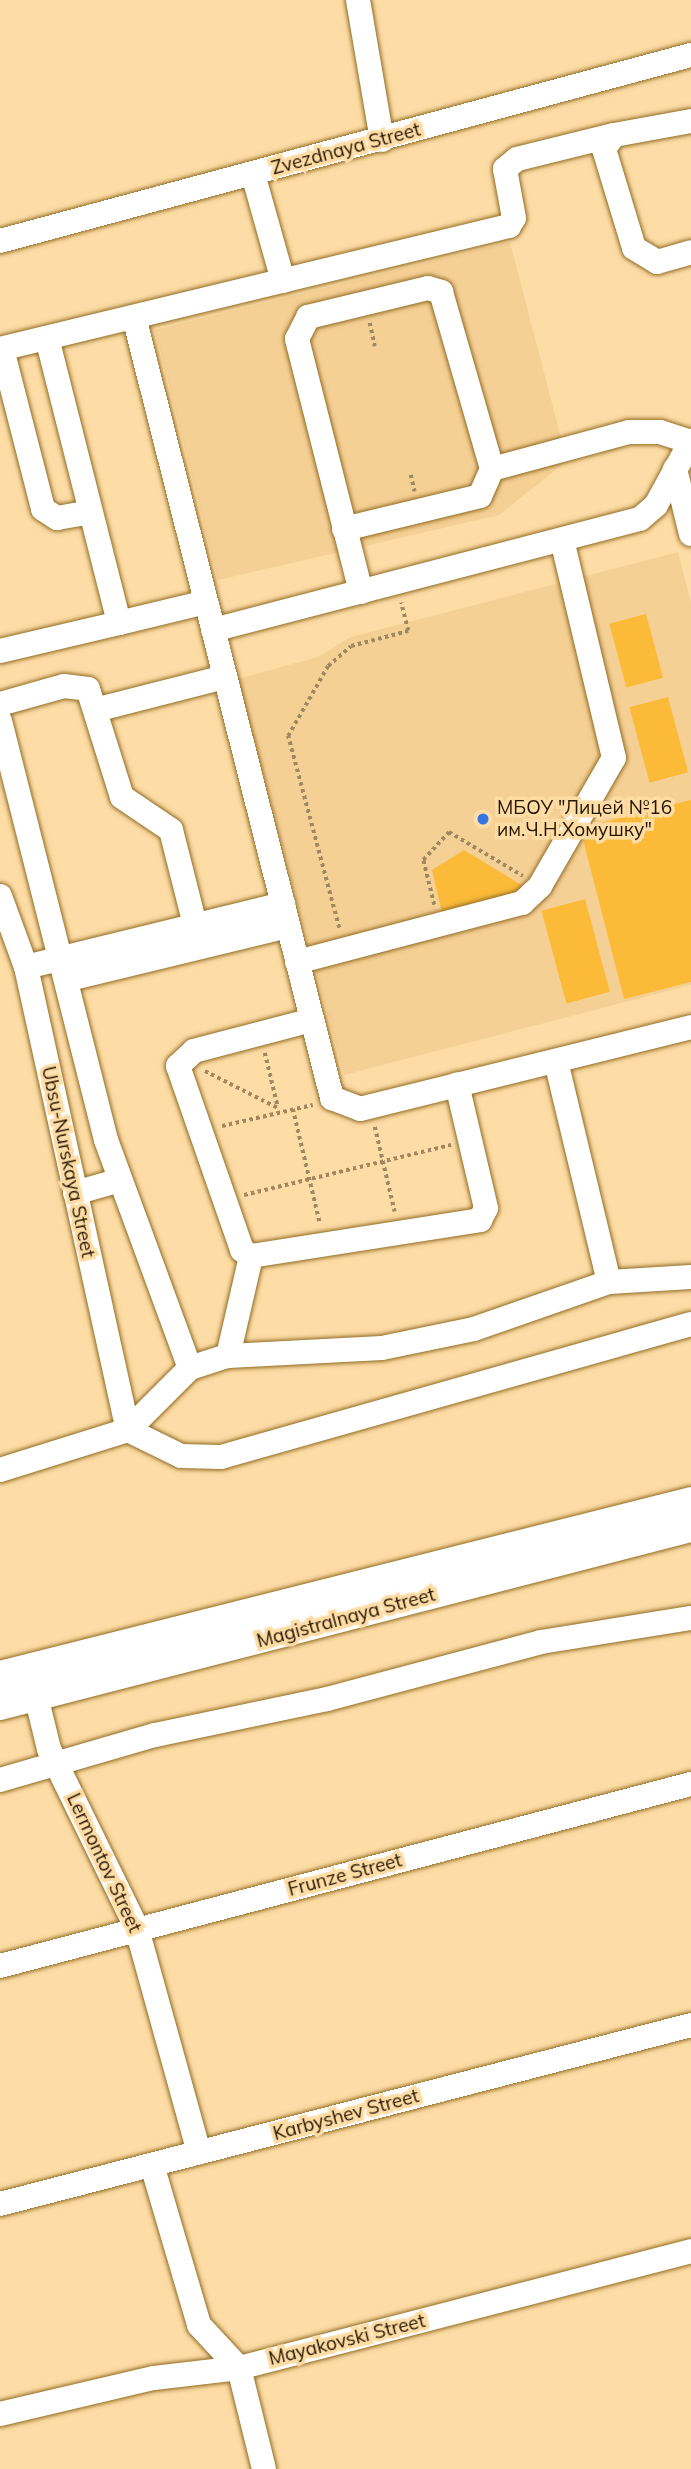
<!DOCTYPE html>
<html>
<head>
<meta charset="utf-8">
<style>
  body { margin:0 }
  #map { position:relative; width:691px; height:2469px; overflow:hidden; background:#fddca5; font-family:Mulish,sans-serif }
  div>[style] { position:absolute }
  .built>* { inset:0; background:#f5d095 }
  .green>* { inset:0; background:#fbba38; transform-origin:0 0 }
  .path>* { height:3.5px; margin-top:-1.75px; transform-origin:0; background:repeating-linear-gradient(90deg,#a1885f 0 3.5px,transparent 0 7px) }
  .roads { filter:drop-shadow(0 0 2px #926c24) drop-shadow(0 0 2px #926c24) }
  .minor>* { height:24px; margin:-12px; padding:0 12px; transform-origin:12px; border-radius:12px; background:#fff }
  .major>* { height:30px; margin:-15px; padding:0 15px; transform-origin:15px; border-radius:15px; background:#fff }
  .dots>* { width:19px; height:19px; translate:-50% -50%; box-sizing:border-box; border:4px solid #fddca5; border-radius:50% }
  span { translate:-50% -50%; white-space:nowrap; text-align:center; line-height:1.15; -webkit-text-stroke:7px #fddca5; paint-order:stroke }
  .street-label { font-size:19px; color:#251600 }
  .poi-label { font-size:19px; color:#251600 }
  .left { translate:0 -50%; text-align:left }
</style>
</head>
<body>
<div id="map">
  <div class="built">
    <div style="clip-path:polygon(510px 242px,567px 461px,499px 515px,218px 580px,155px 330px)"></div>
    <div style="clip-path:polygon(678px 552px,691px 603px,691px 985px,344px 1075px,238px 679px,318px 657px,351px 637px)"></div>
  </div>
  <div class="green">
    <div style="left:646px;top:614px;width:66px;height:38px;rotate:75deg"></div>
    <div style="left:668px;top:697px;width:78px;height:40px;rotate:75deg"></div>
    <div style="clip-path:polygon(691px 800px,691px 982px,624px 999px,580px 828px)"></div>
    <div style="clip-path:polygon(464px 850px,523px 886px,526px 891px,443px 917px,432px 870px)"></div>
    <div style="left:585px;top:899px;width:96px;height:45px;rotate:75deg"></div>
  </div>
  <div class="path">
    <div style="left:370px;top:323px;width:24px;rotate:78deg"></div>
    <div style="left:411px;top:475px;width:17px;rotate:77deg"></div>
    <div style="left:434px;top:905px;width:46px;rotate:-103.7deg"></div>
    <div style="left:423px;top:860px;width:38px;rotate:-47deg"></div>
    <div style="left:449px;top:832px;width:86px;rotate:30.7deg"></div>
    <div style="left:339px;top:928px;width:199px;rotate:-104.9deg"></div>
    <div style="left:288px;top:736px;width:81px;rotate:-60.3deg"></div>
    <div style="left:328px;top:666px;width:30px;rotate:-41deg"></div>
    <div style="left:351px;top:646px;width:59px;rotate:-14.7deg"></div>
    <div style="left:408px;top:631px;width:29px;rotate:-104deg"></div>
    <div style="left:265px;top:1053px;width:56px;rotate:76.5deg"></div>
    <div style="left:205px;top:1071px;width:82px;rotate:26.9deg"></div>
    <div style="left:293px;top:1109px;width:117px;rotate:76.7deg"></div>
    <div style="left:222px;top:1126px;width:93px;rotate:-13deg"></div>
    <div style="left:375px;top:1127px;width:87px;rotate:76.8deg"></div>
    <div style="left:244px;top:1195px;width:213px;rotate:-13.6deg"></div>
  </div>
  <div class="roads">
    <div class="minor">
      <div style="left:358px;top:0;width:142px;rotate:80.3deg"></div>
      <div style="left:691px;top:121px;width:78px;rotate:169.7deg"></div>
      <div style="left:614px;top:135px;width:17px;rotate:126deg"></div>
      <div style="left:604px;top:149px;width:103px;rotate:73.1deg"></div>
      <div style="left:634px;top:248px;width:27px;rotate:31deg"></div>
      <div style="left:657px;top:262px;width:35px;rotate:-16deg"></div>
      <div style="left:253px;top:174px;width:111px;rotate:74.3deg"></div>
      <div style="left:0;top:241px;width:716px;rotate:-15.07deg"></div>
      <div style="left:134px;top:317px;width:806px;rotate:75.77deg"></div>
      <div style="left:332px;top:1098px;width:30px;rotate:21deg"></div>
      <div style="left:360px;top:1109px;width:341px;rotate:-13.9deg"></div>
      <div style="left:47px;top:338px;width:294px;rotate:75.8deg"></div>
      <div style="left:119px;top:623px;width:89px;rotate:-13.6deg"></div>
      <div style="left:0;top:349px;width:524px;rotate:-13.59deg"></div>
      <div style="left:509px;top:226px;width:9px;rotate:-58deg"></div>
      <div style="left:514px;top:218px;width:50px;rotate:-100.4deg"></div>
      <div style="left:505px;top:169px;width:16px;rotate:-40deg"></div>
      <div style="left:517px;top:159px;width:100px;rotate:-13.9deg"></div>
      <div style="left:2px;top:349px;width:165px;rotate:75.6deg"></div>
      <div style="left:43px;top:509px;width:17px;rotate:33deg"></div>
      <div style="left:57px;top:518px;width:34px;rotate:-10deg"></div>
      <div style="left:675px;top:469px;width:67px;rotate:76.2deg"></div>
      <div style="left:344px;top:529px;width:140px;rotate:-13.6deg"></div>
      <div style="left:480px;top:496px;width:30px;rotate:-66deg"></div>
      <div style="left:361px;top:592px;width:261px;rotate:-104.2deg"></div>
      <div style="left:297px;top:339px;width:25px;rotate:-63deg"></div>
      <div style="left:308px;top:317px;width:123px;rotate:-13.6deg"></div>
      <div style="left:428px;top:288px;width:14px;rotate:17deg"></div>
      <div style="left:441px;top:292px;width:184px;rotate:73.9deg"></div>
      <div style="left:492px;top:469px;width:142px;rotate:-15.1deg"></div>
      <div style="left:629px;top:432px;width:31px"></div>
      <div style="left:660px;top:432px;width:33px;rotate:18deg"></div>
      <div style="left:213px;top:630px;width:441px;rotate:-14.6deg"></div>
      <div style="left:640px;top:519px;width:21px;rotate:-41deg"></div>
      <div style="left:656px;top:505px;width:73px;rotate:-61.3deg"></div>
      <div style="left:0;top:651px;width:122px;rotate:-13.2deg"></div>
      <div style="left:0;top:704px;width:66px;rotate:-15.7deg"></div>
      <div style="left:64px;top:686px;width:24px;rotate:7deg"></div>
      <div style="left:88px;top:689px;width:113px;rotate:72.5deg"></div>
      <div style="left:122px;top:797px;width:59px;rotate:34deg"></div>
      <div style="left:171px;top:830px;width:98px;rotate:75.8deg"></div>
      <div style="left:99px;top:709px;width:130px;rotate:-14.3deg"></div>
      <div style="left:0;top:721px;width:432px;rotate:75.8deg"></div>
      <div style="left:106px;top:1140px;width:243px;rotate:69.8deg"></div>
      <div style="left:190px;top:1368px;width:40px;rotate:-18deg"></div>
      <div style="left:228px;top:1356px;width:154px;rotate:-3deg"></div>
      <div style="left:382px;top:1348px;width:94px;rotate:-11.7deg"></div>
      <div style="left:474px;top:1329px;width:143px;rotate:-19.2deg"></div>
      <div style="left:609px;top:1282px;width:226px;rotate:-103.5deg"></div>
      <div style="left:0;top:896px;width:76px;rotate:69.9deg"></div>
      <div style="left:26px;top:967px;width:474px;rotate:77.6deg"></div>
      <div style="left:297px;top:962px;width:233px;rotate:-14.7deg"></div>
      <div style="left:522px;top:903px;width:25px;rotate:-43deg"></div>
      <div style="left:540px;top:886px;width:148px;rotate:-60deg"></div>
      <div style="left:614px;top:758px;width:224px;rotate:-103.4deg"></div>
      <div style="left:26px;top:967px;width:265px;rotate:-13.8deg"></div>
      <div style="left:69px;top:979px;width:225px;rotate:-13.6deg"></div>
      <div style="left:312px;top:1020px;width:122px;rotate:165.3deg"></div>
      <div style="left:194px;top:1051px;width:22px;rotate:137deg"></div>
      <div style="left:178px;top:1066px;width:195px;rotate:70.8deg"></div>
      <div style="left:242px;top:1250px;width:11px;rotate:34deg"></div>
      <div style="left:251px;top:1256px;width:232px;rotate:-8.9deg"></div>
      <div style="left:480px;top:1220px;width:13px;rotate:-63deg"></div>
      <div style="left:486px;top:1208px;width:127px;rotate:-103.2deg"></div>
      <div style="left:75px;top:1193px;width:47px;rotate:-16.1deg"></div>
      <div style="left:609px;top:1282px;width:82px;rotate:-3.5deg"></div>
      <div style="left:228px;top:1356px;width:103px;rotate:-77deg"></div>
      <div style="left:128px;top:1430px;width:59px;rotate:26.1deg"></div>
      <div style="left:181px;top:1456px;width:40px;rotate:1.4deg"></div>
      <div style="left:221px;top:1457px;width:488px;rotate:-15.8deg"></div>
      <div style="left:0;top:1470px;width:134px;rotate:-17.4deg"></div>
      <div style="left:128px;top:1430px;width:88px;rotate:-45deg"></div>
      <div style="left:36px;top:1696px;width:55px;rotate:76.2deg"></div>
      <div style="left:49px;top:1749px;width:200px;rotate:63.9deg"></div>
      <div style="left:137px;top:1929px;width:232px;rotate:74.5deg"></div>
      <div style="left:0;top:1780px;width:161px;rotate:-16.2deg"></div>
      <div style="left:155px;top:1735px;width:176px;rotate:-11.8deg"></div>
      <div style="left:327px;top:1699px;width:221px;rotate:-14.9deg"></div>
      <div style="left:541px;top:1642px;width:152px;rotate:-9.1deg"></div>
      <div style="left:0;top:1966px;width:715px;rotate:-14.76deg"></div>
      <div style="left:152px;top:2165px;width:167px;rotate:73.6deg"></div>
      <div style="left:199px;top:2325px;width:59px;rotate:47.1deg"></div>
      <div style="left:239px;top:2368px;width:104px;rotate:76.1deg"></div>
      <div style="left:0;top:2204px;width:714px;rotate:-14.52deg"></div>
      <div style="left:0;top:2414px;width:158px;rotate:-13.2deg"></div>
      <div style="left:154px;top:2378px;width:86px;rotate:-6.7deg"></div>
      <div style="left:239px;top:2368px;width:467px;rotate:-14.5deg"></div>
    </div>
    <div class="major">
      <div style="left:0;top:1676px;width:713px;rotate:-14.13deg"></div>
      <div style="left:0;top:1705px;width:714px;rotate:-14.45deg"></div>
    </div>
  </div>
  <div class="dots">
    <div style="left:483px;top:819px;background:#3376e3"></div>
  </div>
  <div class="street-label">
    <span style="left:346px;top:149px;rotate:-15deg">Zvezdnaya Street</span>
    <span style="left:68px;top:1162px;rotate:78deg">Ubsu-Nurskaya Street</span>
    <span style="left:346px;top:1618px;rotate:-15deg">Magistralnaya Street</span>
    <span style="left:104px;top:1863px;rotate:65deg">Lermontov Street</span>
    <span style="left:345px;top:1875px;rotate:-15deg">Frunze Street</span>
    <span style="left:346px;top:2115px;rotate:-15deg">Karbyshev Street</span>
    <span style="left:347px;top:2340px;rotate:-14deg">Mayakovski Street</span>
  </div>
  <div class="poi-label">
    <span class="left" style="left:497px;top:819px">МБОУ "Лицей №16<br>им.Ч.Н.Хомушку"</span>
  </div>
</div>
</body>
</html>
